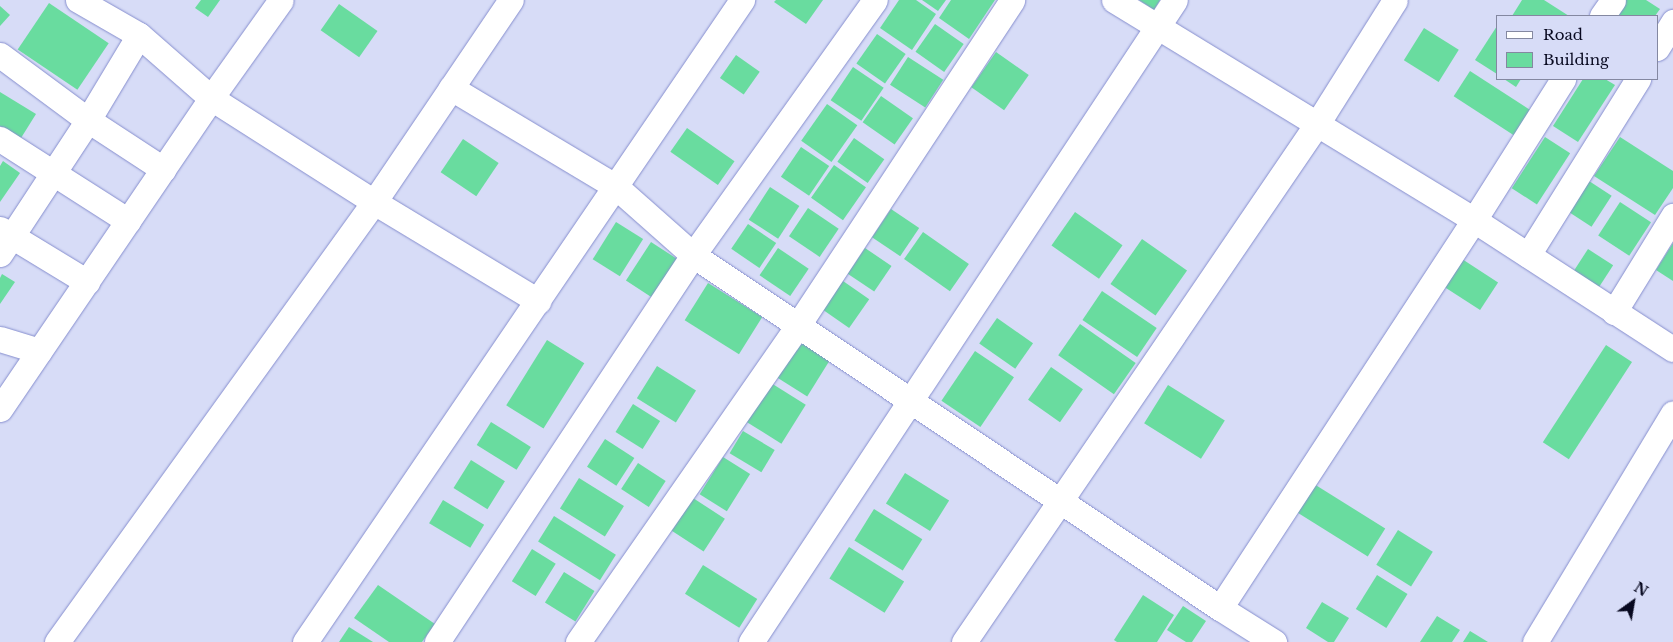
<!DOCTYPE html>
<html>
<head>
<meta charset="utf-8">
<style>
  body { margin:0 }
  #map { position:relative; width:1673px; height:642px; overflow:hidden; background:#d7dcf7; font-family:"Libre Baskerville",serif }
  div>[style] { position:absolute }
  .building>* { inset:0; background:#69dc9f; transform-origin:0 0 }
  .roads { filter:drop-shadow(0 0 1px #868ece) drop-shadow(0 0 1px #868ece) }
  .minor>* { height:25px; margin:-12.5px; padding:0 12.5px; transform-origin:12.5px; border-radius:12.5px; background:#fff }
  span { translate:-50% -50%; white-space:nowrap; text-align:center; line-height:1.15; -webkit-text-stroke:5px #d7dcf7; paint-order:stroke }
  .legend { position:absolute; left:1496px; top:15px; width:162px; height:65px; box-sizing:border-box; background:#d7dcf7; border:1px solid #8488a1; margin:0; padding:6px 9px; list-style:none; font-size:15px; color:#080920 }
  .legend li { display:flex; align-items:center; gap:10px; height:25px }
  .legend b { width:25px; border:1px solid #8488a1 }
  .north { position:absolute; left:1608px; top:577px; width:50px; height:50px; -webkit-text-stroke:4px #d7dcf7; paint-order:stroke; rotate:32deg; font-size:14px; font-weight:700; line-height:20px; text-align:center; color:#080920 }
  .north::after { content:''; display:block; margin:auto; width:18px; height:22px; background:#080920; clip-path:polygon(50% 0,100% 100%,50% 72%,0 100%) }
</style>
</head>
<body>
<div id="map">
  <div class="building">
    <div style="clip-path:polygon(201px 0,220px 0,208px 17px,195px 8px)"></div>
    <div style="clip-path:polygon(776px 0,823px 0,806px 24px,774px 2px)"></div>
    <div style="clip-path:polygon(899px 0,916px 0,936px 14px,912px 50px,880px 28px)"></div>
    <div style="clip-path:polygon(922px 0,946px 0,938px 11px)"></div>
    <div style="clip-path:polygon(951px 0,995px 0,969px 39px,939px 18px)"></div>
    <div style="clip-path:polygon(1139px 0,1160px 0,1154px 10px)"></div>
    <div style="clip-path:polygon(1522px 0,1544px 0,1569px 16px,1512px 16px)"></div>
    <div style="clip-path:polygon(1622px 0,1646px 0,1660px 9px,1655px 16px,1612px 16px)"></div>
    <div style="left:49px;top:3px;width:72px;height:56px;rotate:34deg"></div>
    <div style="left:339px;top:4px;width:47px;height:32px;rotate:35deg"></div>
    <div style="clip-path:polygon(0 6px,10px 15px,0 26px)"></div>
    <div style="left:935px;top:24px;width:35px;height:34px;rotate:35deg"></div>
    <div style="clip-path:polygon(1497px 26px,1497px 74px,1475px 60px)"></div>
    <div style="left:1424px;top:28px;width:41px;height:38px;rotate:32deg"></div>
    <div style="left:877px;top:34px;width:35px;height:36px;rotate:35deg"></div>
    <div style="left:996px;top:52px;width:40px;height:43px;rotate:35deg"></div>
    <div style="left:736px;top:55px;width:29px;height:28px;rotate:35deg"></div>
    <div style="left:908px;top:57px;width:42px;height:33px;rotate:33deg"></div>
    <div style="left:853px;top:67px;width:37px;height:40px;rotate:34deg"></div>
    <div style="left:1470px;top:71px;width:74px;height:30px;rotate:33deg"></div>
    <div style="clip-path:polygon(1504px 79px,1521px 79px,1516px 87px)"></div>
    <div style="clip-path:polygon(1583px 79px,1605px 79px,1615px 85px,1578px 142px,1553px 126px)"></div>
    <div style="clip-path:polygon(0 92px,36px 114px,21px 138px,0 126px)"></div>
    <div style="left:881px;top:96px;width:39px;height:32px;rotate:35deg"></div>
    <div style="left:827px;top:104px;width:37px;height:45px;rotate:35deg"></div>
    <div style="left:687px;top:128px;width:58px;height:29px;rotate:35deg"></div>
    <div style="left:1545px;top:137px;width:30px;height:61px;rotate:33deg"></div>
    <div style="clip-path:polygon(1620px 137px,1673px 171px,1673px 188px,1655px 215px,1594px 176px)"></div>
    <div style="left:854px;top:138px;width:37px;height:29px;rotate:35deg"></div>
    <div style="left:463px;top:139px;width:43px;height:40px;rotate:34deg"></div>
    <div style="left:801px;top:147px;width:34px;height:36px;rotate:34deg"></div>
    <div style="clip-path:polygon(3px 161px,20px 173px,0 202px,0 166px)"></div>
    <div style="left:834px;top:165px;width:39px;height:40px;rotate:35deg"></div>
    <div style="left:1589px;top:181px;width:27px;height:37px;rotate:33deg"></div>
    <div style="left:770px;top:187px;width:35px;height:39px;rotate:33deg"></div>
    <div style="left:1620px;top:202px;width:37px;height:40px;rotate:33deg"></div>
    <div style="left:808px;top:208px;width:37px;height:34px;rotate:34deg"></div>
    <div style="left:891px;top:209px;width:34px;height:34px;rotate:34deg"></div>
    <div style="left:1075px;top:212px;width:58px;height:41px;rotate:35deg"></div>
    <div style="left:616px;top:222px;width:32px;height:44px;rotate:32deg"></div>
    <div style="left:748px;top:224px;width:34px;height:30px;rotate:34deg"></div>
    <div style="left:923px;top:232px;width:56px;height:33px;rotate:35deg"></div>
    <div style="left:1142px;top:239px;width:55px;height:55px;rotate:35deg"></div>
    <div style="left:651px;top:242px;width:31px;height:46px;rotate:33deg"></div>
    <div style="clip-path:polygon(1673px 243px,1673px 281px,1656px 270px)"></div>
    <div style="left:778px;top:248px;width:37px;height:33px;rotate:34deg"></div>
    <div style="left:865px;top:248px;width:32px;height:31px;rotate:34deg"></div>
    <div style="left:1588px;top:249px;width:30px;height:33px;rotate:33deg"></div>
    <div style="left:1462px;top:259px;width:43px;height:33px;rotate:33deg"></div>
    <div style="clip-path:polygon(2px 274px,15px 282px,0 304px,0 278px)"></div>
    <div style="left:843px;top:281px;width:32px;height:35px;rotate:35deg"></div>
    <div style="left:708px;top:283px;width:64px;height:44px;rotate:32deg"></div>
    <div style="left:1102px;top:291px;width:66px;height:35px;rotate:34deg"></div>
    <div style="left:997px;top:318px;width:44px;height:31px;rotate:35deg"></div>
    <div style="left:1080px;top:324px;width:68px;height:38px;rotate:35deg"></div>
    <div style="left:547px;top:340px;width:44px;height:77px;rotate:32deg"></div>
    <div style="left:800px;top:340px;width:36px;height:44px;rotate:32deg"></div>
    <div style="left:1606px;top:345px;width:31px;height:116px;rotate:33deg"></div>
    <div style="left:975px;top:351px;width:47px;height:60px;rotate:34deg"></div>
    <div style="left:657px;top:366px;width:46px;height:38px;rotate:32deg"></div>
    <div style="left:1051px;top:367px;width:39px;height:40px;rotate:35deg"></div>
    <div style="left:771px;top:383px;width:41px;height:46px;rotate:32deg"></div>
    <div style="left:1168px;top:385px;width:67px;height:45px;rotate:32deg"></div>
    <div style="left:633px;top:404px;width:32px;height:33px;rotate:32deg"></div>
    <div style="left:491px;top:422px;width:47px;height:27px;rotate:32deg"></div>
    <div style="left:743px;top:431px;width:37px;height:26px;rotate:31deg"></div>
    <div style="left:605px;top:439px;width:35px;height:33px;rotate:33deg"></div>
    <div style="left:723px;top:457px;width:32px;height:44px;rotate:32deg"></div>
    <div style="left:471px;top:460px;width:40px;height:33px;rotate:32deg"></div>
    <div style="left:638px;top:463px;width:33px;height:31px;rotate:33deg"></div>
    <div style="left:905px;top:473px;width:52px;height:36px;rotate:32deg"></div>
    <div style="left:579px;top:478px;width:53px;height:36px;rotate:32deg"></div>
    <div style="left:1314px;top:484px;width:84px;height:33px;rotate:32deg"></div>
    <div style="left:693px;top:498px;width:38px;height:39px;rotate:33deg"></div>
    <div style="left:443px;top:500px;width:48px;height:27px;rotate:31deg"></div>
    <div style="left:874px;top:509px;width:57px;height:37px;rotate:32deg"></div>
    <div style="left:554px;top:516px;width:73px;height:30px;rotate:32deg"></div>
    <div style="left:1398px;top:530px;width:41px;height:41px;rotate:32deg"></div>
    <div style="left:849px;top:547px;width:65px;height:37px;rotate:32deg"></div>
    <div style="left:532px;top:549px;width:28px;height:38px;rotate:32deg"></div>
    <div style="left:703px;top:565px;width:64px;height:34px;rotate:32deg"></div>
    <div style="left:564px;top:572px;width:36px;height:36px;rotate:32deg"></div>
    <div style="left:1377px;top:575px;width:36px;height:40px;rotate:32deg"></div>
    <div style="clip-path:polygon(378px 585px,435px 624px,422px 642px,389px 642px,354px 618px)"></div>
    <div style="clip-path:polygon(1143px 595px,1174px 615px,1157px 642px,1117px 642px,1114px 640px)"></div>
    <div style="clip-path:polygon(1322px 602px,1349px 618px,1334px 642px,1328px 642px,1306px 628px)"></div>
    <div style="clip-path:polygon(1183px 606px,1206px 621px,1192px 642px,1186px 642px,1167px 630px)"></div>
    <div style="clip-path:polygon(1437px 616px,1460px 630px,1452px 642px,1420px 642px)"></div>
    <div style="clip-path:polygon(349px 627px,373px 642px,339px 642px)"></div>
    <div style="clip-path:polygon(1470px 631px,1488px 642px,1463px 642px)"></div>
  </div>
  <div class="roads">
    <div class="minor">
      <div style="left:78px;top:0;width:70px;rotate:29.8deg"></div>
      <div style="left:139px;top:35px;width:96px;rotate:41.2deg"></div>
      <div style="left:211px;top:98px;width:193px;rotate:32.5deg"></div>
      <div style="left:374px;top:202px;width:192px;rotate:31.1deg"></div>
      <div style="left:1114px;top:0;width:422px;rotate:31.4deg"></div>
      <div style="left:1474px;top:220px;width:237px;rotate:33deg"></div>
      <div style="left:1602px;top:16px;width:19px;rotate:-55deg"></div>
      <div style="left:1657px;top:48px;width:31px;rotate:-58deg"></div>
      <div style="left:0;top:55px;width:109px;rotate:36.5deg"></div>
      <div style="left:88px;top:120px;width:90px;rotate:33.2deg"></div>
      <div style="left:451px;top:88px;width:191px;rotate:30.9deg"></div>
      <div style="left:615px;top:186px;width:104px;rotate:41.5deg"></div>
      <div style="left:693px;top:255px;width:634px;rotate:33.82deg"></div>
      <div style="left:1220px;top:608px;width:64px;rotate:32.2deg"></div>
      <div style="left:0;top:139px;width:152px;rotate:32.6deg"></div>
      <div style="left:0;top:229px;width:102px;rotate:31.3deg"></div>
      <div style="left:0;top:254px;width:160px;rotate:-56.7deg"></div>
      <div style="left:88px;top:120px;width:99px;rotate:-59deg"></div>
      <div style="left:1528px;top:255px;width:208px;rotate:-58deg"></div>
      <div style="left:1614px;top:312px;width:113px;rotate:-58.4deg"></div>
      <div style="left:0;top:339px;width:41px;rotate:17.1deg"></div>
      <div style="left:0;top:409px;width:376px;rotate:-55.8deg"></div>
      <div style="left:211px;top:98px;width:120px;rotate:-54.5deg"></div>
      <div style="left:1220px;top:608px;width:464px;rotate:-56.8deg"></div>
      <div style="left:1474px;top:220px;width:167px;rotate:-57.7deg"></div>
      <div style="left:57px;top:642px;width:542px;rotate:-54.23deg"></div>
      <div style="left:374px;top:202px;width:244px;rotate:-55.9deg"></div>
      <div style="left:305px;top:642px;width:777px;rotate:-55.76deg"></div>
      <div style="left:437px;top:642px;width:464px;rotate:-56.5deg"></div>
      <div style="left:693px;top:255px;width:313px;rotate:-54.5deg"></div>
      <div style="left:578px;top:642px;width:386px;rotate:-55.2deg"></div>
      <div style="left:798px;top:325px;width:389px;rotate:-56.6deg"></div>
      <div style="left:751px;top:642px;width:769px;rotate:-56.56deg"></div>
      <div style="left:964px;top:642px;width:627px;rotate:-55.73deg"></div>
      <div style="left:1317px;top:124px;width:146px;rotate:-57.8deg"></div>
      <div style="left:1535px;top:642px;width:267px;rotate:-58.9deg"></div>
    </div>
  </div>
  <ul class="legend">
  <li><b style="height:6px;background:#fff"></b>Road</li>
  <li><b style="height:14px;background:#69dc9f"></b>Building</li>
  </ul>
  <div class="north">N</div>
</div>
</body>
</html>
